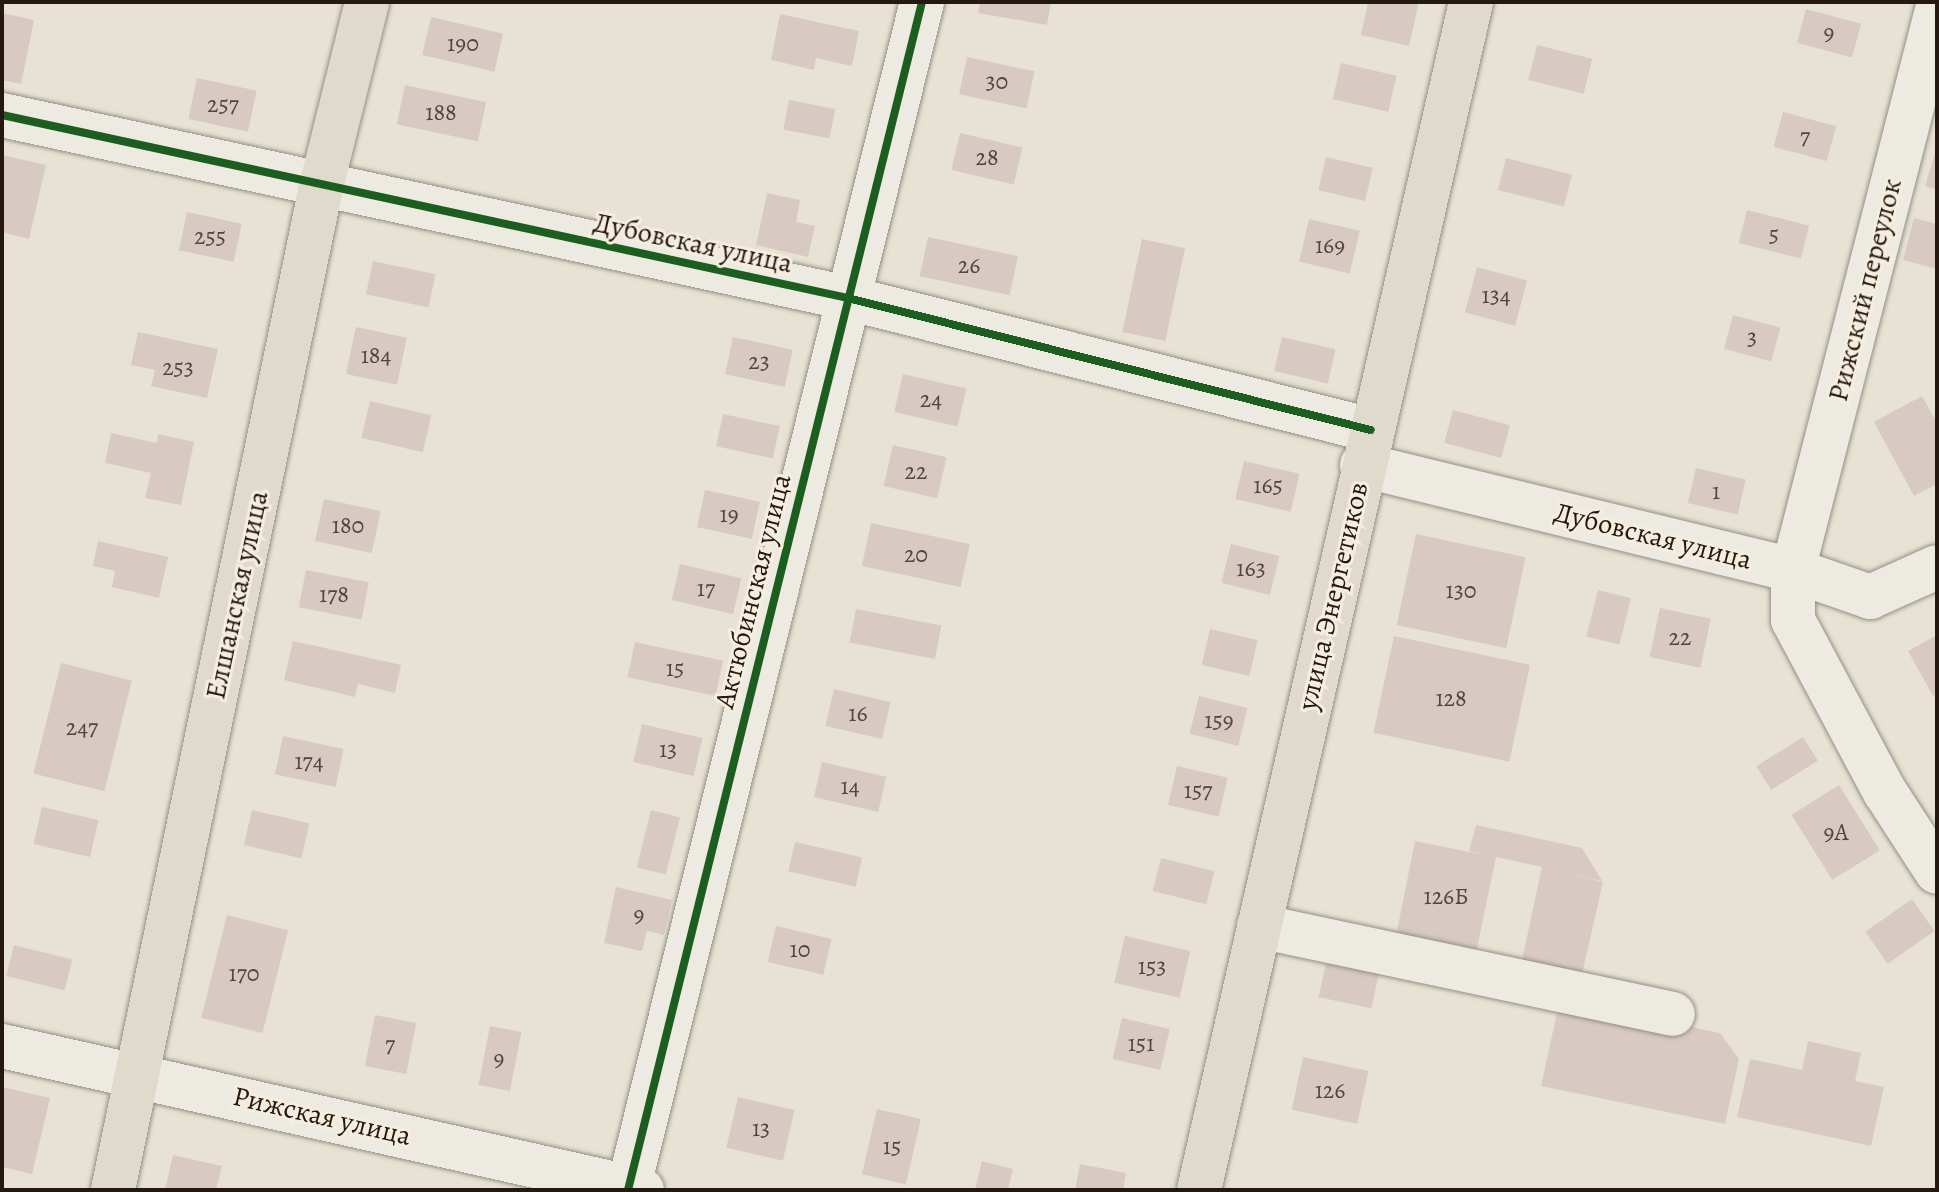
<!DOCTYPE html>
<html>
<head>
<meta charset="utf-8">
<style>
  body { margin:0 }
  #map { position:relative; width:1939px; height:1192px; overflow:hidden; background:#e8e2d4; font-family:Alegreya,serif }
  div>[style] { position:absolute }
  .building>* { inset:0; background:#d8cac2; transform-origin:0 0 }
  .roads { filter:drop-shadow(0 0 2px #948f86) drop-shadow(0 0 2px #948f86) }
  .minor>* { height:44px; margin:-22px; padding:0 22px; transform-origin:22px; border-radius:22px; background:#edeae2 }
  .major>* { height:44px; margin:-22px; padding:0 22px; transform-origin:22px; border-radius:22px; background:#e0dacd }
  .cycleway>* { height:8px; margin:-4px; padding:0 4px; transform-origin:4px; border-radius:4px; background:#1b5e20 }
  span { translate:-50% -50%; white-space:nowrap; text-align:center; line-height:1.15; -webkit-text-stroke:6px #f5eede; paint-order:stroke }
  .number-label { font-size:24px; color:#52463e }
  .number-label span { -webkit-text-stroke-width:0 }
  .street-label { font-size:28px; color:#241811 }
  .frame { position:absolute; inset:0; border:4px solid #241811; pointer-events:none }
</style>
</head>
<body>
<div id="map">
  <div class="building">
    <div style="clip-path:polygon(980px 2px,1051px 2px,1047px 25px,978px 13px)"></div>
    <div style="clip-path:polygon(1368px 2px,1419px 2px,1409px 46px,1361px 35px)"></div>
    <div style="left:1806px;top:9px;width:57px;height:35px;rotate:15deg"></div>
    <div style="clip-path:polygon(2px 13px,34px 20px,21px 84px,2px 80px)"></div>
    <div style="clip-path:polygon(780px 14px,859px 31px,852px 66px,816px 58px,814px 70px,771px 60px)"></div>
    <div style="left:431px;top:17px;width:74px;height:39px;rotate:13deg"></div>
    <div style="left:1537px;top:45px;width:57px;height:36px;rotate:14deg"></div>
    <div style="left:967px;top:57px;width:69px;height:38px;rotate:12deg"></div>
    <div style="left:1341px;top:63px;width:57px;height:37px;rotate:13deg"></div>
    <div style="left:197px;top:78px;width:61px;height:42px;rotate:12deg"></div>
    <div style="left:405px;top:85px;width:83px;height:40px;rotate:12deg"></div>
    <div style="left:789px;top:100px;width:47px;height:30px;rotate:11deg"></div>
    <div style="left:1783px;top:112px;width:55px;height:36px;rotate:15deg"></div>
    <div style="left:960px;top:133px;width:64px;height:38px;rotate:13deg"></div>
    <div style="clip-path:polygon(1937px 147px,1937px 190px,1925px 186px)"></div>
    <div style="clip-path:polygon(2px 155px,46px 165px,29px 239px,2px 232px)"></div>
    <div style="left:1326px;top:157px;width:48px;height:34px;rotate:13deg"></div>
    <div style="left:1506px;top:158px;width:68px;height:33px;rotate:14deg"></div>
    <div style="clip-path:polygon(767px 193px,800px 200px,796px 222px,815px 226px,808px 257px,756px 245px)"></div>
    <div style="left:1747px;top:210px;width:64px;height:34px;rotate:14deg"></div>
    <div style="left:187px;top:212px;width:56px;height:39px;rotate:12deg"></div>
    <div style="clip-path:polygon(1914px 218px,1937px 224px,1937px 269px,1903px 260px)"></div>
    <div style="left:1309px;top:219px;width:52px;height:44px;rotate:13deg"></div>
    <div style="left:928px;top:237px;width:92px;height:40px;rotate:12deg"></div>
    <div style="left:1142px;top:239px;width:44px;height:95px;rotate:12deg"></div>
    <div style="left:373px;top:261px;width:64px;height:34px;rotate:12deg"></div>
    <div style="left:1477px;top:267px;width:52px;height:47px;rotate:15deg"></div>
    <div style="left:1733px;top:315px;width:49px;height:35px;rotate:15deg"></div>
    <div style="left:356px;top:327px;width:52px;height:48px;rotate:12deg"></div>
    <div style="clip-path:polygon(138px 332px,218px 349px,207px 398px,151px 386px,155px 370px,131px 365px)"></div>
    <div style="left:733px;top:337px;width:61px;height:38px;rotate:12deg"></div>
    <div style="left:1282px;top:337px;width:55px;height:35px;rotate:13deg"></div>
    <div style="left:903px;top:374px;width:65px;height:39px;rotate:13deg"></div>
    <div style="clip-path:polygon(1922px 396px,1937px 423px,1937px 484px,1914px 496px,1874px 422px)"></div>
    <div style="left:370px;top:401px;width:63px;height:38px;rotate:13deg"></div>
    <div style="left:1453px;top:410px;width:59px;height:34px;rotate:15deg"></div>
    <div style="left:723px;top:414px;width:58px;height:33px;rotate:12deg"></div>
    <div style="clip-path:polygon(111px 433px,157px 443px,158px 434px,194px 442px,181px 505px,145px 498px,151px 473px,105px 463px)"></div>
    <div style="left:893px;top:445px;width:55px;height:42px;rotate:13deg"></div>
    <div style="left:1244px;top:461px;width:57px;height:39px;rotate:13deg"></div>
    <div style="left:1696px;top:468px;width:51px;height:36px;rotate:13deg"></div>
    <div style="left:705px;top:490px;width:56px;height:38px;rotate:12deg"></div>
    <div style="left:324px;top:499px;width:58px;height:43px;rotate:12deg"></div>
    <div style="left:871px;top:523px;width:101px;height:44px;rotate:12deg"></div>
    <div style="left:1416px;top:534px;width:112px;height:93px;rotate:12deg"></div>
    <div style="clip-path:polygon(98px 541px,168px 557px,159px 598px,112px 587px,115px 571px,93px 566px)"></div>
    <div style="left:1231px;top:544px;width:50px;height:40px;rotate:14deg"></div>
    <div style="left:680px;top:564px;width:63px;height:37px;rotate:13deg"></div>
    <div style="left:306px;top:570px;width:64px;height:38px;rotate:11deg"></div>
    <div style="left:1598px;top:590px;width:34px;height:48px;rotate:14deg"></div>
    <div style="left:1660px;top:608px;width:52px;height:50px;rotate:12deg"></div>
    <div style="left:856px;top:609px;width:87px;height:34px;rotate:11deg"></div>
    <div style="left:1210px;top:629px;width:49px;height:37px;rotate:13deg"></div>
    <div style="clip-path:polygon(1937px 635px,1937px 694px,1933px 696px,1908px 651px)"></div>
    <div style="left:1394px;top:636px;width:139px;height:99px;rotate:12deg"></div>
    <div style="clip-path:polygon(293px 641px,401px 665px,395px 693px,358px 684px,355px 697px,284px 680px)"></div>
    <div style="left:635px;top:642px;width:90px;height:36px;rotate:12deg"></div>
    <div style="left:61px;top:663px;width:73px;height:114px;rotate:14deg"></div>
    <div style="left:834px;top:689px;width:58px;height:38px;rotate:13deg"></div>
    <div style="left:1199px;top:696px;width:50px;height:39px;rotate:14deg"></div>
    <div style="left:642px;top:724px;width:62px;height:39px;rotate:13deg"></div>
    <div style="left:283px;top:736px;width:62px;height:39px;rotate:12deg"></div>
    <div style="left:1803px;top:737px;width:28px;height:55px;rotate:58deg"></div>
    <div style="left:822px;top:762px;width:66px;height:36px;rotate:13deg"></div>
    <div style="left:1177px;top:766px;width:52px;height:40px;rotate:13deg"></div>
    <div style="left:1839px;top:785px;width:77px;height:56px;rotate:58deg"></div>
    <div style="left:42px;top:807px;width:58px;height:38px;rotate:13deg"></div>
    <div style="left:252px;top:810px;width:59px;height:36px;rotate:13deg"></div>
    <div style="left:651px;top:810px;width:30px;height:59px;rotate:14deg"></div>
    <div style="clip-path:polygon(1476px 825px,1582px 848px,1602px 881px,1563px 873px,1603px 882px,1582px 974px,1522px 960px,1542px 867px,1496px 857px,1476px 953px,1396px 936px,1415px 841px,1479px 854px,1469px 851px)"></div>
    <div style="left:795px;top:842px;width:69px;height:30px;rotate:13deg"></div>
    <div style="left:1161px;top:858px;width:55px;height:34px;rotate:14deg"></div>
    <div style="clip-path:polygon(616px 887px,672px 900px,664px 935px,647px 931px,642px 951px,604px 943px)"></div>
    <div style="left:1912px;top:899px;width:39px;height:57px;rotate:55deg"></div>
    <div style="left:227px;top:915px;width:63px;height:106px;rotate:14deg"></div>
    <div style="left:776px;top:926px;width:57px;height:37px;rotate:13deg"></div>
    <div style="left:1125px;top:936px;width:67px;height:48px;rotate:13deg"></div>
    <div style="left:14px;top:945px;width:60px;height:32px;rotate:14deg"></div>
    <div style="left:1327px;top:958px;width:54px;height:40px;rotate:12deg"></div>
    <div style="clip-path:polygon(1560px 999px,1720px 1033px,1739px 1059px,1725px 1124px,1541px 1086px)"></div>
    <div style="left:375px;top:1015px;width:42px;height:52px;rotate:11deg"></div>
    <div style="left:1122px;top:1018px;width:49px;height:42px;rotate:13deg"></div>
    <div style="left:490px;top:1026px;width:32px;height:60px;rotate:11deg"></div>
    <div style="clip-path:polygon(1808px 1041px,1861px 1053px,1855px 1081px,1884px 1087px,1871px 1146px,1737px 1117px,1750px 1059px,1802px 1070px)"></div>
    <div style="left:1303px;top:1057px;width:67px;height:54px;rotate:12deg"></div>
    <div style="clip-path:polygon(2px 1087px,50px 1098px,32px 1174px,2px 1167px)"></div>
    <div style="left:738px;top:1097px;width:58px;height:52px;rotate:13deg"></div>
    <div style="left:877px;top:1109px;width:45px;height:67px;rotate:13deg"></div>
    <div style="clip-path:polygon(173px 1155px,222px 1166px,216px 1190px,165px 1189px)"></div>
    <div style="clip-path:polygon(982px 1161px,1013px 1169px,1008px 1190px,975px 1190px)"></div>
    <div style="clip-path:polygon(1080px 1164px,1126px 1173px,1123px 1190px,1075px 1190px)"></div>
  </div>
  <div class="roads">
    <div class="minor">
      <div style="left:1937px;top:10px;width:578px;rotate:104.42deg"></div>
      <div style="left:1793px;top:570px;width:50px;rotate:90deg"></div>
      <div style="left:1793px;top:620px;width:195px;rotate:61.9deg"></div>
      <div style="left:1885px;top:792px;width:95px;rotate:57deg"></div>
      <div style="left:2px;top:115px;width:866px;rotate:12.21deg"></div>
      <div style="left:848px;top:298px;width:539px;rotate:14.17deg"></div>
      <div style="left:1362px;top:465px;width:444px;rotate:13.7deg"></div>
      <div style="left:1793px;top:570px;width:82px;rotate:19.3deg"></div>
      <div style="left:1870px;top:597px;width:73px;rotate:-24.1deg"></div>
      <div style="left:1259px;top:926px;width:423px;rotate:12deg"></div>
      <div style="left:2px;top:1046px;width:656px;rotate:12.68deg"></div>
      <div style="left:628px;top:1190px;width:1224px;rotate:-76.1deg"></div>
    </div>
    <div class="major">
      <div style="left:113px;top:1190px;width:1024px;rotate:-78.28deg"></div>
      <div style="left:321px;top:187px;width:191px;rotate:-76deg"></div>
      <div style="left:1199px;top:1190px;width:1219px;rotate:-77.1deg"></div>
    </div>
  </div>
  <div class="cycleway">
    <div style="left:2px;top:115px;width:866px;rotate:12.21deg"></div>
    <div style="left:848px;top:298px;width:539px;rotate:14.17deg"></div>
    <div style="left:628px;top:1190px;width:1224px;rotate:-76.1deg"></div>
  </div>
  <div class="number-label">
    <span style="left:1829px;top:33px">9</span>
    <span style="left:463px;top:44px">190</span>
    <span style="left:997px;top:82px">30</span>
    <span style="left:223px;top:105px">257</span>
    <span style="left:441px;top:113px">188</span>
    <span style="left:1805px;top:137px">7</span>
    <span style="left:987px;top:158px">28</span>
    <span style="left:1774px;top:235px">5</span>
    <span style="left:210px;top:237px">255</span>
    <span style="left:1330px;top:246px">169</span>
    <span style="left:969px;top:266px">26</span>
    <span style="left:1496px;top:296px">134</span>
    <span style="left:1752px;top:338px">3</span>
    <span style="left:376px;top:356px">184</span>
    <span style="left:759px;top:362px">23</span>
    <span style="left:178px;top:368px">253</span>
    <span style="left:931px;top:400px">24</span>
    <span style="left:916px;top:472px">22</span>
    <span style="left:1268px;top:486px">165</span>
    <span style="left:1716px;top:492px">1</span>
    <span style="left:729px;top:515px">19</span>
    <span style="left:348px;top:526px">180</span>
    <span style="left:916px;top:555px">20</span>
    <span style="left:1251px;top:569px">163</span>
    <span style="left:706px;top:589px">17</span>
    <span style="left:1461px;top:591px">130</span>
    <span style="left:334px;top:595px">178</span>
    <span style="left:1680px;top:638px">22</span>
    <span style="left:675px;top:669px">15</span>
    <span style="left:1451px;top:699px">128</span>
    <span style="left:858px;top:714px">16</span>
    <span style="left:1219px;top:721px">159</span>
    <span style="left:82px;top:728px">247</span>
    <span style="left:668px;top:750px">13</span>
    <span style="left:309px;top:762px">174</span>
    <span style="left:850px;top:787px">14</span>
    <span style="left:1198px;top:791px">157</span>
    <span style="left:1836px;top:833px">9А</span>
    <span style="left:1446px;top:897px">126Б</span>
    <span style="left:639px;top:915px">9</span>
    <span style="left:800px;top:950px">10</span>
    <span style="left:1152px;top:967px">153</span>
    <span style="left:244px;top:974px">170</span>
    <span style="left:1141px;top:1044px">151</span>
    <span style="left:390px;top:1045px">7</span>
    <span style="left:499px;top:1059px">9</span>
    <span style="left:1330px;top:1091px">126</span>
    <span style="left:761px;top:1129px">13</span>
    <span style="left:892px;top:1147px">15</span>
  </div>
  <div class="street-label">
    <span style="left:693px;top:243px;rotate:12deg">Дубовская улица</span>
    <span style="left:1865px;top:290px;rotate:-76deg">Рижский переулок</span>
    <span style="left:1653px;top:536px;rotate:14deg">Дубовская улица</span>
    <span style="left:753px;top:591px;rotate:-76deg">Актюбинская улица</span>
    <span style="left:237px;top:595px;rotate:-78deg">Елшанская улица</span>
    <span style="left:1333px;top:596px;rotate:-77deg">улица Энергетиков</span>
    <span style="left:322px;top:1116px;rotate:13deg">Рижская улица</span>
  </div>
  <div class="frame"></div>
</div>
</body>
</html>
